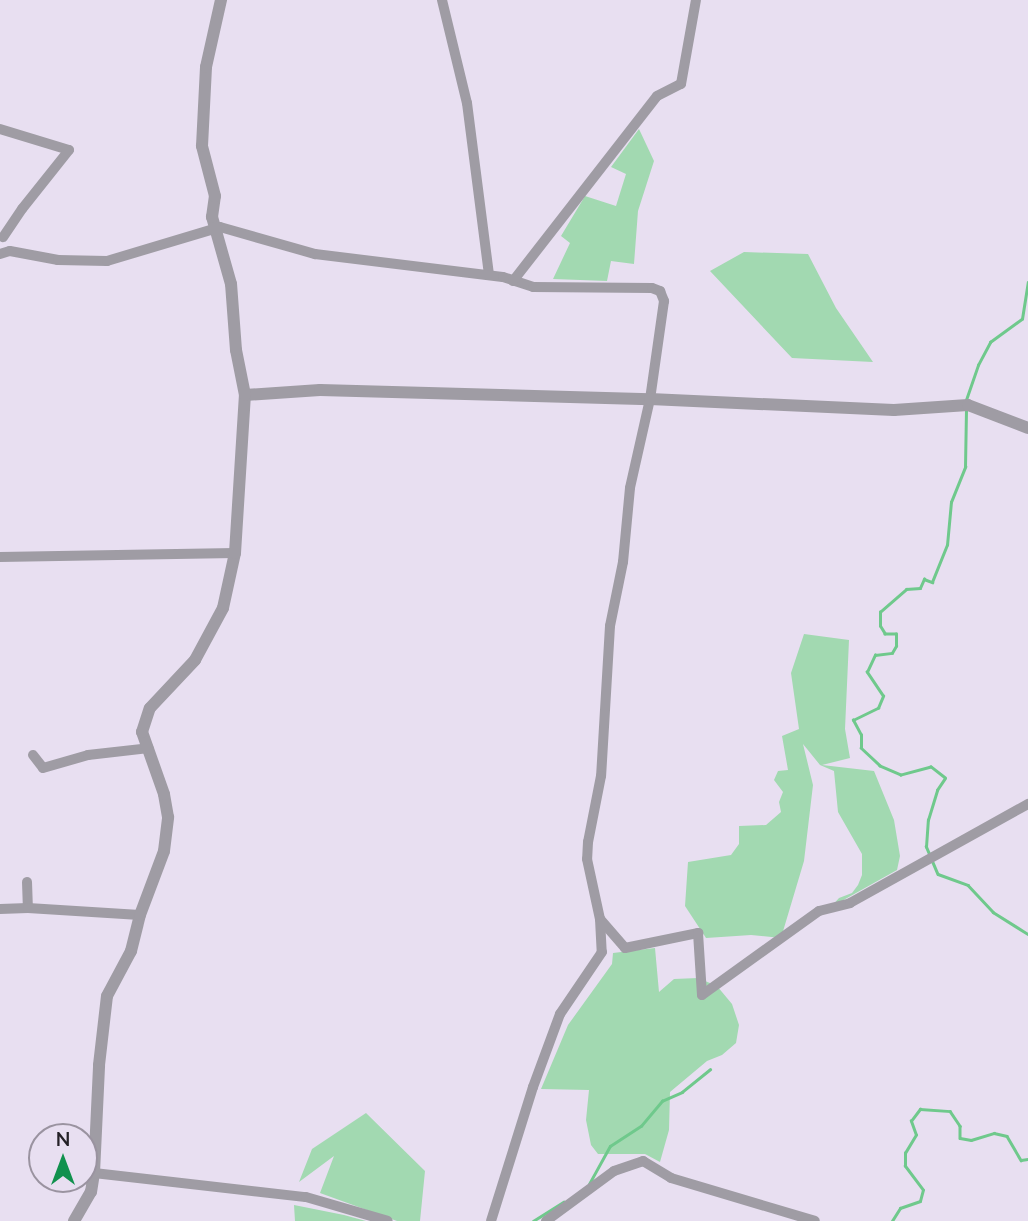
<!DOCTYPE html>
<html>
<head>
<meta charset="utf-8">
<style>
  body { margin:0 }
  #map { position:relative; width:1028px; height:1221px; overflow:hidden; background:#e8dff1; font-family:Lato,sans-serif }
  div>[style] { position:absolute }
  .green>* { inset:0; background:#a2d9b1 }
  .stream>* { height:2.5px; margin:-1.25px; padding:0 1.25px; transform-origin:1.25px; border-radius:1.25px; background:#6fc98c }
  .minor>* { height:10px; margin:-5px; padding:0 5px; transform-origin:5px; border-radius:5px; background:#9f9ca4 }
  .tertiary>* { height:12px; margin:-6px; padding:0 6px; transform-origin:6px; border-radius:6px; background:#9f9ca4 }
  span { translate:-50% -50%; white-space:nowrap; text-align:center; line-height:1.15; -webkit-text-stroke:7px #e8dff1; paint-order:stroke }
  .north { position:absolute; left:28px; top:1123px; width:70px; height:70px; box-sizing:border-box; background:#e8dff1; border:2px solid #9a93a0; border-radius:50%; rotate:0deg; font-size:19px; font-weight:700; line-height:28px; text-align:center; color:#242127 }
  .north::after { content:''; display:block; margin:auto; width:24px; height:32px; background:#11914e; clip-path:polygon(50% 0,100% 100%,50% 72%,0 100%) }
</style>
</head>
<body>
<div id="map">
  <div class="green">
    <div style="clip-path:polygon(639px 129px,654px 161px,638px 211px,634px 264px,611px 261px,607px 281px,553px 279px,570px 243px,561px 236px,585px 196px,616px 206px,626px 174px,611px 167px)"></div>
    <div style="clip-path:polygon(744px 252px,808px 254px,836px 308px,873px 362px,792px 358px,710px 271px)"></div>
    <div style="clip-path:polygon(804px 634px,849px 640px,845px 729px,850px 758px,822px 765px,874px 771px,894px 820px,900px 856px,897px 870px,831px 907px,839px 898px,852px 893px,858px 885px,862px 875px,862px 854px,838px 812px,834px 771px,820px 765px,803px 744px,813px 785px,804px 861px,781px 938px,751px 935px,706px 938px,685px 906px,688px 862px,731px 855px,739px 844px,739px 826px,766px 825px,781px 812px,779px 802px,783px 792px,774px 780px,778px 771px,788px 770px,782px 736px,799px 729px,791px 673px)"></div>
    <div style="clip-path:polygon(655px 948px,659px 992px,674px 979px,698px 978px,717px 986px,732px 1004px,739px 1025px,736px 1043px,722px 1055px,707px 1061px,670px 1092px,669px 1130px,660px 1162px,645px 1154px,598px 1154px,591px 1145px,586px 1120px,589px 1090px,541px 1089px,568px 1025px,612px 964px,613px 953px)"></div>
    <div style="clip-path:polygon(366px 1113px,425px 1171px,420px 1221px,397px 1221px,320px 1193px,334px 1156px,299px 1182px,312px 1149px)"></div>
    <div style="clip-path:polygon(294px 1205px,344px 1215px,366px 1221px,295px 1221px)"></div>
  </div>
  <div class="stream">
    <div style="left:966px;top:400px;width:37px;rotate:-71deg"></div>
    <div style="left:978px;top:365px;width:26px;rotate:-62deg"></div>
    <div style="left:990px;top:342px;width:39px;rotate:-36deg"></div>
    <div style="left:1022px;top:319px;width:37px;rotate:-81deg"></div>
    <div style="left:929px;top:854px;width:8px;rotate:-113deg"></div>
    <div style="left:926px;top:847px;width:27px;rotate:-86deg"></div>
    <div style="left:928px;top:820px;width:31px;rotate:-73deg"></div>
    <div style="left:937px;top:790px;width:14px;rotate:-56deg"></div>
    <div style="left:945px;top:778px;width:18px;rotate:-142deg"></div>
    <div style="left:931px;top:767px;width:31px;rotate:165deg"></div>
    <div style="left:901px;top:775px;width:23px;rotate:-157deg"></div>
    <div style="left:880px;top:766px;width:26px;rotate:-137deg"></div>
    <div style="left:861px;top:748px;width:13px;rotate:-90deg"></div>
    <div style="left:861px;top:735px;width:17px;rotate:-118deg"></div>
    <div style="left:853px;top:720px;width:28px;rotate:-26deg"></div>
    <div style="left:878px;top:708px;width:13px;rotate:-67deg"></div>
    <div style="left:883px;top:696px;width:29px;rotate:-124deg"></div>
    <div style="left:867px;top:672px;width:19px;rotate:-65deg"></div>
    <div style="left:875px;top:655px;width:17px;rotate:-7deg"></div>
    <div style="left:892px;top:653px;width:8px;rotate:-60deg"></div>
    <div style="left:896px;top:646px;width:12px;rotate:-90deg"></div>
    <div style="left:896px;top:634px;width:11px;rotate:180deg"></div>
    <div style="left:885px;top:634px;width:9px;rotate:-122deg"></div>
    <div style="left:880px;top:626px;width:14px;rotate:-90deg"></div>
    <div style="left:880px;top:612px;width:35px;rotate:-41deg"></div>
    <div style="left:906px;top:589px;width:14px;rotate:-4deg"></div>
    <div style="left:920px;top:588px;width:10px;rotate:-66deg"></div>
    <div style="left:924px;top:579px;width:9px;rotate:21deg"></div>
    <div style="left:932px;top:582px;width:40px;rotate:-68deg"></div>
    <div style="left:947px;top:545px;width:43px;rotate:-84.7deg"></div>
    <div style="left:951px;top:502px;width:38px;rotate:-68deg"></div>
    <div style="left:965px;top:467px;width:57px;rotate:-89deg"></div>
    <div style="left:932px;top:860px;width:15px;rotate:67deg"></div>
    <div style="left:938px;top:874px;width:32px;rotate:20deg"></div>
    <div style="left:968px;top:885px;width:37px;rotate:47deg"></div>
    <div style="left:993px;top:912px;width:41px;rotate:32.2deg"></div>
    <div style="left:589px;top:1184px;width:43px;rotate:-61.1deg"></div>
    <div style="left:610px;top:1146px;width:37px;rotate:-33deg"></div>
    <div style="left:641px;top:1126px;width:33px;rotate:-50deg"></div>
    <div style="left:662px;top:1101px;width:22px;rotate:-24deg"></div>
    <div style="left:682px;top:1092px;width:36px;rotate:-39deg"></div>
    <div style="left:533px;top:1221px;width:36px;rotate:-32deg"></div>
    <div style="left:892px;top:1221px;width:15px;rotate:-58deg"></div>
    <div style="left:900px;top:1208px;width:21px;rotate:-19deg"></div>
    <div style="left:920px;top:1201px;width:11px;rotate:-75deg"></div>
    <div style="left:923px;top:1190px;width:30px;rotate:-127deg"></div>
    <div style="left:905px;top:1166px;width:13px;rotate:-90deg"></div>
    <div style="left:905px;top:1153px;width:21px;rotate:-59deg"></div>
    <div style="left:916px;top:1135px;width:15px;rotate:-110deg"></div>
    <div style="left:911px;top:1121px;width:15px;rotate:-53deg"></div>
    <div style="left:920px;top:1109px;width:30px;rotate:4deg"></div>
    <div style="left:950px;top:1111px;width:18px;rotate:56deg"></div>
    <div style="left:960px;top:1126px;width:12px;rotate:90deg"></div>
    <div style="left:960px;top:1138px;width:11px;rotate:10deg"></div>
    <div style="left:971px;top:1140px;width:24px;rotate:-17deg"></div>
    <div style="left:994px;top:1133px;width:13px;rotate:13deg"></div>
    <div style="left:1007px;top:1136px;width:28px;rotate:60deg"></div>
    <div style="left:1021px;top:1160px;width:7px;rotate:-8deg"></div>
  </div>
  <div class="minor">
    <div style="left:442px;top:0;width:106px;rotate:76.4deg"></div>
    <div style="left:467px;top:103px;width:173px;rotate:82.7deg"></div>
    <div style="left:0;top:129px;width:72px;rotate:16.9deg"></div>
    <div style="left:69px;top:150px;width:75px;rotate:128.5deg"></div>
    <div style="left:22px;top:209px;width:34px;rotate:124deg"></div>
    <div style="left:0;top:254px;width:10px;rotate:-17deg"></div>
    <div style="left:10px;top:251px;width:49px;rotate:10.6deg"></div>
    <div style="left:58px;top:260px;width:49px;rotate:1.2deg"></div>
    <div style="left:107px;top:261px;width:118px;rotate:-16.7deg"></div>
    <div style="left:220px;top:227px;width:99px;rotate:15.9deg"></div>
    <div style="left:315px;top:254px;width:189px;rotate:7deg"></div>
    <div style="left:503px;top:277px;width:32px;rotate:18deg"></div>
    <div style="left:533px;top:287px;width:119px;rotate:0.5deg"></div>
    <div style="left:652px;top:288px;width:9px;rotate:21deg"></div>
    <div style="left:660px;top:291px;width:11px;rotate:68deg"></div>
    <div style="left:664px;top:301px;width:99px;rotate:98.1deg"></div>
    <div style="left:650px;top:399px;width:91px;rotate:102.7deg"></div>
    <div style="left:630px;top:488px;width:74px;rotate:95.4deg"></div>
    <div style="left:623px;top:562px;width:65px;rotate:101.5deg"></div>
    <div style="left:610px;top:626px;width:150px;rotate:93.4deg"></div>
    <div style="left:601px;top:776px;width:67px;rotate:101.1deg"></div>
    <div style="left:588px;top:842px;width:17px;rotate:93deg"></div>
    <div style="left:587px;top:859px;width:61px;rotate:77.8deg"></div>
    <div style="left:600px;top:919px;width:33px;rotate:87deg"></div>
    <div style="left:602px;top:952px;width:75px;rotate:124.1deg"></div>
    <div style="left:560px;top:1014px;width:78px;rotate:110.3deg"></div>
    <div style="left:533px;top:1087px;width:140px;rotate:107.4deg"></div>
    <div style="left:513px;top:281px;width:234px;rotate:-52.1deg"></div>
    <div style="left:657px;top:96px;width:27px;rotate:-27deg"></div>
    <div style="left:681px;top:84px;width:85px;rotate:-79.9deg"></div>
    <div style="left:0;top:557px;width:235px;rotate:-1deg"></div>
    <div style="left:33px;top:755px;width:16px;rotate:52deg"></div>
    <div style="left:43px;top:768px;width:47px;rotate:-16.1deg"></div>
    <div style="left:88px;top:755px;width:61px;rotate:-6.5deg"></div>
    <div style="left:27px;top:882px;width:26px;rotate:88deg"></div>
    <div style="left:0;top:909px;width:28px;rotate:-2deg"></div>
    <div style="left:28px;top:908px;width:112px;rotate:3.6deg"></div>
    <div style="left:600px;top:919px;width:38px;rotate:49deg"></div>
    <div style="left:625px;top:948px;width:75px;rotate:-11.6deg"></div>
    <div style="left:698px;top:933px;width:62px;rotate:86.3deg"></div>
    <div style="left:702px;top:995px;width:144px;rotate:-35.7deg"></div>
    <div style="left:819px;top:911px;width:32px;rotate:-14deg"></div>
    <div style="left:850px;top:903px;width:204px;rotate:-29.1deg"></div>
    <div style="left:94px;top:1173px;width:213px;rotate:6.5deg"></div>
    <div style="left:306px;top:1197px;width:85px;rotate:16.3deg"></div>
    <div style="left:546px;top:1221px;width:84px;rotate:-36.3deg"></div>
    <div style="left:614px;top:1171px;width:31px;rotate:-19deg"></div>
    <div style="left:643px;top:1161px;width:33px;rotate:31deg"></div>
    <div style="left:671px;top:1178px;width:150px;rotate:16.6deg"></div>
  </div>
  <div class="tertiary">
    <div style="left:245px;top:395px;width:75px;rotate:-3.8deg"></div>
    <div style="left:320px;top:390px;width:330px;rotate:1.6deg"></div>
    <div style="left:650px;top:399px;width:244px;rotate:2.6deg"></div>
    <div style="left:894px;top:410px;width:74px;rotate:-3.9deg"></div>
    <div style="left:968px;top:405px;width:64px;rotate:21deg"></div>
    <div style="left:74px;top:1221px;width:34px;rotate:-60deg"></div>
    <div style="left:91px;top:1192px;width:19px;rotate:-81deg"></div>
    <div style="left:94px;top:1173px;width:108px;rotate:-87.3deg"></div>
    <div style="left:99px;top:1065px;width:69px;rotate:-83.4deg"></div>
    <div style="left:107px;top:996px;width:51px;rotate:-61.9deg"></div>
    <div style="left:131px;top:951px;width:37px;rotate:-76deg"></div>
    <div style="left:140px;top:915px;width:68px;rotate:-69.4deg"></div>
    <div style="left:164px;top:851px;width:34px;rotate:-83deg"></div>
    <div style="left:168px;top:817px;width:23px;rotate:-100deg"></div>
    <div style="left:164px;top:794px;width:66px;rotate:-109.5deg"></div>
    <div style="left:142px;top:732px;width:25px;rotate:-72deg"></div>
    <div style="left:150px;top:708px;width:66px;rotate:-46.8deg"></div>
    <div style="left:195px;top:660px;width:59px;rotate:-61.7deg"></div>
    <div style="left:223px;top:608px;width:56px;rotate:-77.7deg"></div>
    <div style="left:235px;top:553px;width:158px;rotate:-86.4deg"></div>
    <div style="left:245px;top:395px;width:46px;rotate:-101.3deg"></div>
    <div style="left:236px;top:350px;width:66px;rotate:-94.3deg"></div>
    <div style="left:231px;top:284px;width:70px;rotate:-105.8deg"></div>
    <div style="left:212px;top:217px;width:21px;rotate:-82deg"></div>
    <div style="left:215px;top:196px;width:52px;rotate:-104.6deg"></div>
    <div style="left:202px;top:146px;width:79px;rotate:-87.1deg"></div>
    <div style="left:206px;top:67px;width:69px;rotate:-77.4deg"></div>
  </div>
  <div class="north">N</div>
</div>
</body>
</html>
